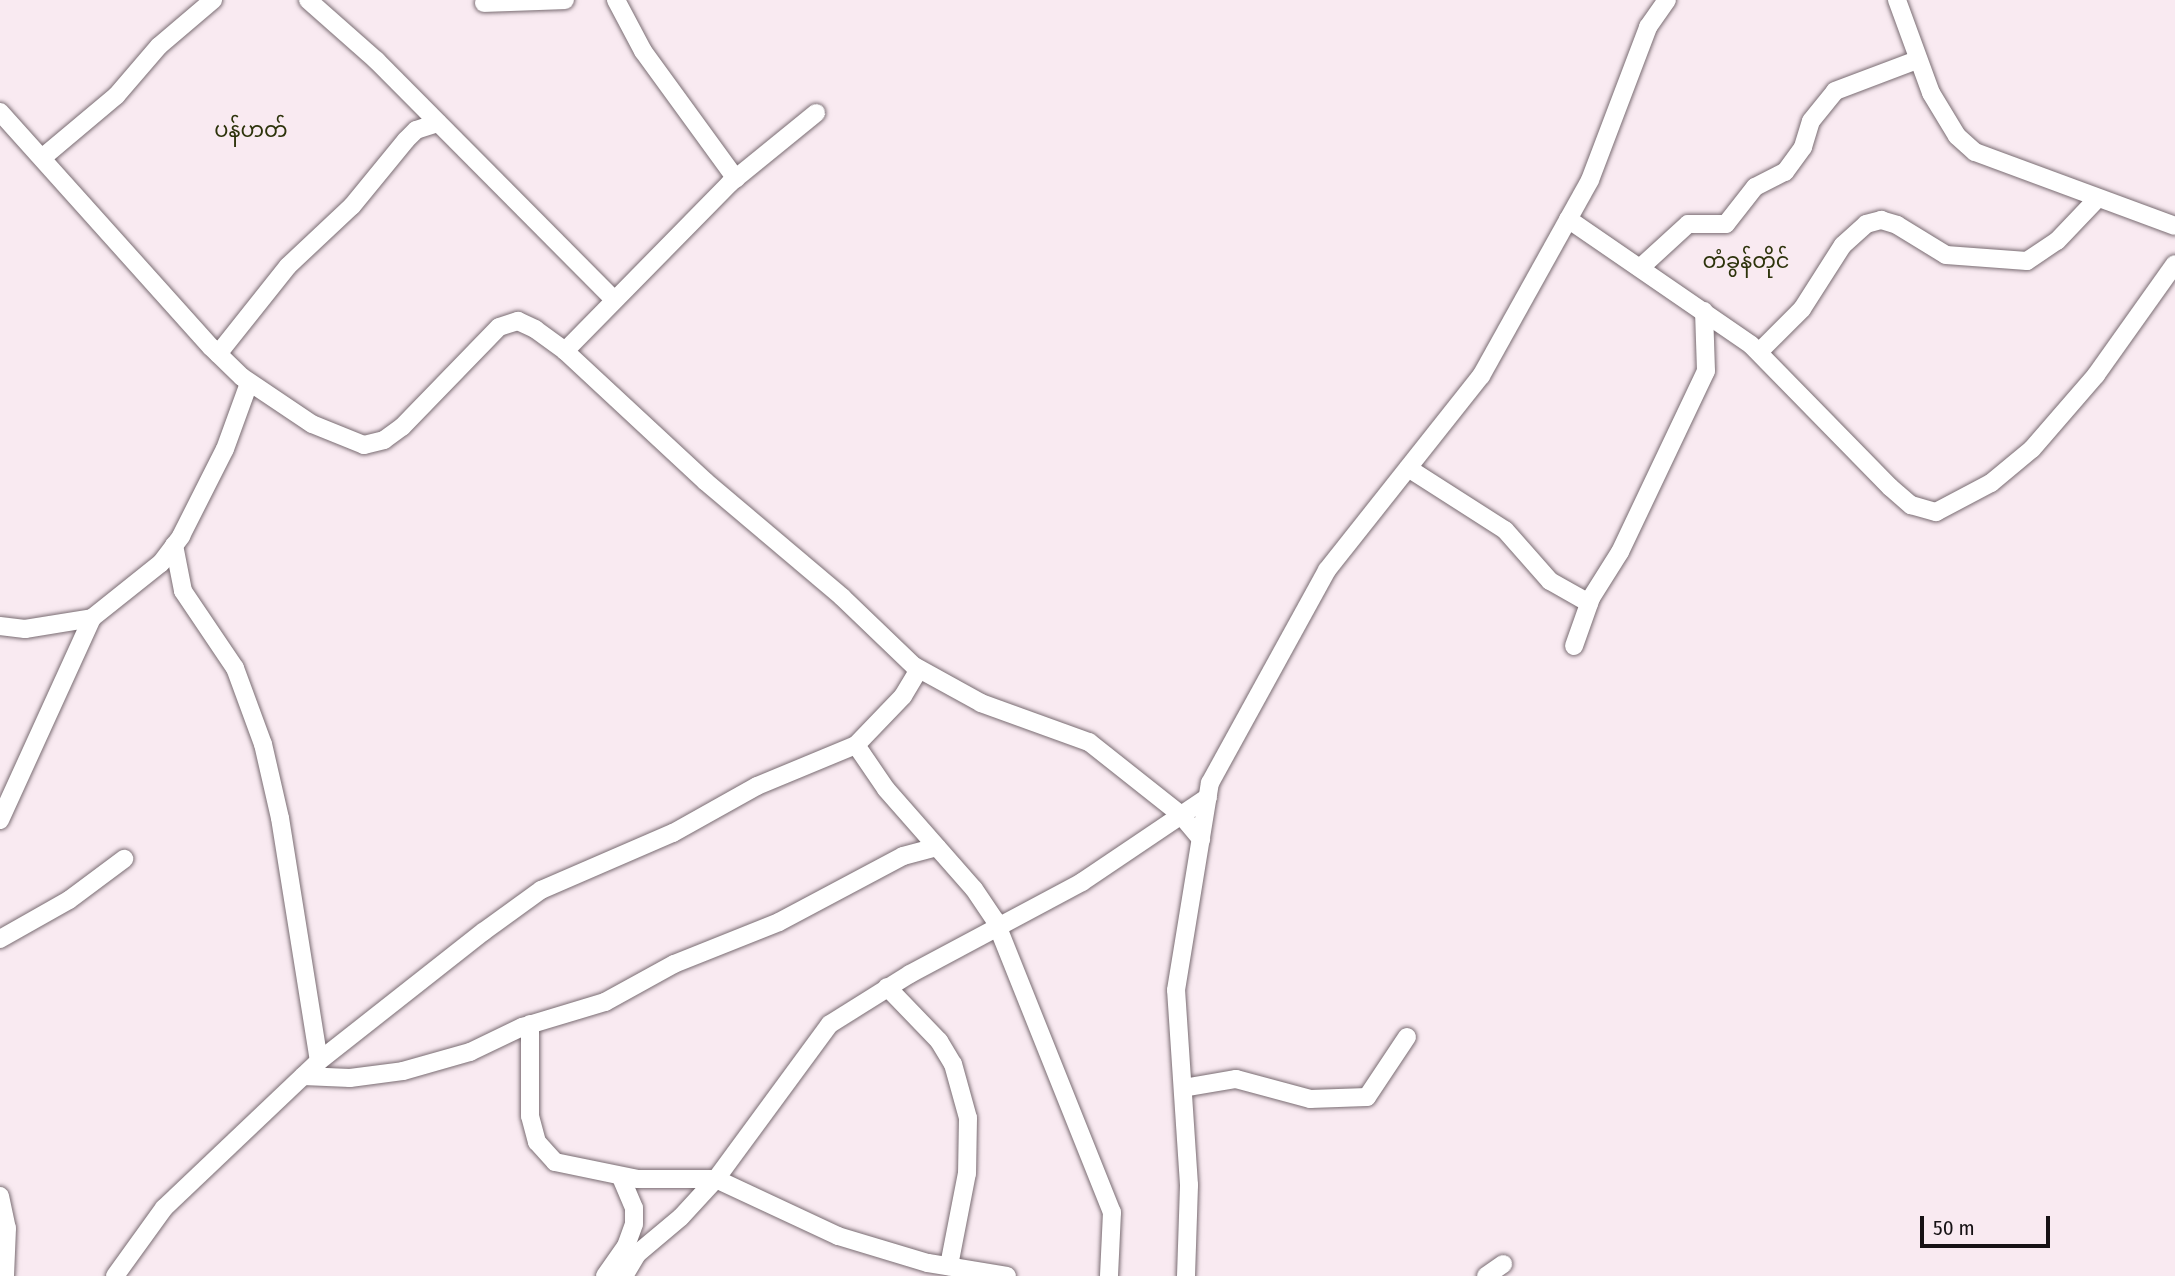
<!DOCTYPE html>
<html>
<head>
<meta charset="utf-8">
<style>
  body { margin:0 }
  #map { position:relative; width:2175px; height:1276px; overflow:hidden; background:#f9eaf1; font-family:"Fira Sans Condensed","Noto Sans Myanmar",sans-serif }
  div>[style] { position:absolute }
  .roads { filter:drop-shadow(0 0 2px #796c72) drop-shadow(0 0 2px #796c72) }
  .street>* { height:18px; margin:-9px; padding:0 9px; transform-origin:9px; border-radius:9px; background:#fff }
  span { translate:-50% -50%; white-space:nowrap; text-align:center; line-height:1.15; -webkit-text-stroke:5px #f9eaf1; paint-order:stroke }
  .quarter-label { font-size:21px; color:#2d330b }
  .scale { position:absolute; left:1920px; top:1216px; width:130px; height:32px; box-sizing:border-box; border:4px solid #171215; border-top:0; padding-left:9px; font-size:21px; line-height:24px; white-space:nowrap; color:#171215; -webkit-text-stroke:5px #f9eaf1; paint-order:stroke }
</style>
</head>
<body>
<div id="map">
  <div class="roads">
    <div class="street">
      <div style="left:308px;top:0;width:91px;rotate:41.4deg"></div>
      <div style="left:376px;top:60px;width:337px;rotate:45.2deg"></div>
      <div style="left:616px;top:0;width:58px;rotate:62.1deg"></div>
      <div style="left:643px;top:51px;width:158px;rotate:54deg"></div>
      <div style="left:1897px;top:0;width:99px;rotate:69.9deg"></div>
      <div style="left:1931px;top:93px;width:50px;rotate:58.8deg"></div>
      <div style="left:1957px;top:136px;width:24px;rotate:42deg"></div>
      <div style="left:1975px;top:152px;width:213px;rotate:20.3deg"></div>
      <div style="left:484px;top:3px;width:81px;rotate:-2.1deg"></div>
      <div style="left:0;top:112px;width:316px;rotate:48.1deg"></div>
      <div style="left:211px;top:347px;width:43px;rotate:44.1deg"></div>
      <div style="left:242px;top:377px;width:84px;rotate:33.9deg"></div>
      <div style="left:312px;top:424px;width:56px;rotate:22deg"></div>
      <div style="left:364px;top:445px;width:21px;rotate:-14deg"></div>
      <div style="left:384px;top:440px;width:22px;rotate:-36deg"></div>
      <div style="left:402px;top:427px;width:139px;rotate:-45.9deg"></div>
      <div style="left:499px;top:327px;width:20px;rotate:-18deg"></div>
      <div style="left:518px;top:321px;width:19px;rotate:25deg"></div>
      <div style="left:535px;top:329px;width:37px;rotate:36deg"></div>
      <div style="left:565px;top:351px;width:192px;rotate:42.9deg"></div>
      <div style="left:706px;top:482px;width:178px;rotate:40.2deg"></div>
      <div style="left:842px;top:597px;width:100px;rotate:43.8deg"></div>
      <div style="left:914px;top:666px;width:77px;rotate:28.9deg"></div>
      <div style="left:981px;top:703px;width:115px;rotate:19.9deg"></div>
      <div style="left:1089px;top:742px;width:116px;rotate:38.4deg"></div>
      <div style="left:1180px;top:814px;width:33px;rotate:50deg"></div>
      <div style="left:42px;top:158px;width:97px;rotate:-40deg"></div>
      <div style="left:116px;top:96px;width:66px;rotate:-49.3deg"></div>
      <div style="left:159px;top:46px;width:71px;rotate:-40.4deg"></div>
      <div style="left:1568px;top:219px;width:222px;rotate:34.5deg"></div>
      <div style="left:1751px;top:345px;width:199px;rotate:45.6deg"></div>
      <div style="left:1890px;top:487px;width:28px;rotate:41deg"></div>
      <div style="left:1911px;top:505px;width:26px;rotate:16deg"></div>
      <div style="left:1936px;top:512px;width:62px;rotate:-27.8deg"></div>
      <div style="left:1991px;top:483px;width:53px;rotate:-39.7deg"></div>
      <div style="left:2032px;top:449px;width:98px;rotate:-49.1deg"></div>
      <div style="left:2096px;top:375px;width:136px;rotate:-54.6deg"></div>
      <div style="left:1640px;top:268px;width:65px;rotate:-42.5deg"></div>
      <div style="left:1688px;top:224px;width:38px"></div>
      <div style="left:1726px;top:224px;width:47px;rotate:-51.9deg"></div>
      <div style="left:1755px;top:187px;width:34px;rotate:-27deg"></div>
      <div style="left:1785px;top:172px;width:31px;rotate:-54deg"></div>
      <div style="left:1803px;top:147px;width:27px;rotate:-73deg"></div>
      <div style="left:1811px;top:121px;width:38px;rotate:-51deg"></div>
      <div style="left:1835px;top:91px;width:88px;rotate:-20.7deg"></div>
      <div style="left:565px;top:351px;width:235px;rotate:-45.5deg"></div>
      <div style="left:730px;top:183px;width:111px;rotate:-39.1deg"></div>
      <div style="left:1759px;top:352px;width:61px;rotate:-45deg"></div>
      <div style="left:1802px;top:309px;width:76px;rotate:-57.4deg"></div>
      <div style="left:1843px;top:245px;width:31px;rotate:-42deg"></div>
      <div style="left:1866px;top:224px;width:16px;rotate:-15deg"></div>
      <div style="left:1881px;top:220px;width:17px;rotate:17deg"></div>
      <div style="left:1897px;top:225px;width:57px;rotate:31.5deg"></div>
      <div style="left:1946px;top:255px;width:81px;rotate:4.2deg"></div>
      <div style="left:2027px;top:261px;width:36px;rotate:-34deg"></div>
      <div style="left:2057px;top:241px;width:58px;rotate:-46.4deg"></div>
      <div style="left:218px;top:354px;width:112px;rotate:-51.5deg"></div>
      <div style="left:288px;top:266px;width:88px;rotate:-43.2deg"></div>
      <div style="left:352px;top:206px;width:85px;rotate:-50.7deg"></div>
      <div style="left:406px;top:140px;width:14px;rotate:-45deg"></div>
      <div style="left:416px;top:130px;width:23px;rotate:-18deg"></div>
      <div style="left:1408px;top:468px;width:115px;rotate:32.6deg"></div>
      <div style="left:1505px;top:530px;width:68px;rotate:48.6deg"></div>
      <div style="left:1550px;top:581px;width:45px;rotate:29.4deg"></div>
      <div style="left:174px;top:545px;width:47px;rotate:78.9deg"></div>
      <div style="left:183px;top:591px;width:93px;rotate:56deg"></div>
      <div style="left:235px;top:668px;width:81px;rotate:69.8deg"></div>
      <div style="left:263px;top:744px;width:76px;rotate:77.1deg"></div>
      <div style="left:280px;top:818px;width:246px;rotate:80.9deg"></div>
      <div style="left:0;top:626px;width:25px;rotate:7deg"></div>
      <div style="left:25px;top:629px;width:68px;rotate:-9.3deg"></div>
      <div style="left:1574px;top:646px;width:51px;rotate:-70.5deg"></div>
      <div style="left:1591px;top:598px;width:54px;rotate:-57.8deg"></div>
      <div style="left:1620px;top:552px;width:200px;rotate:-64.6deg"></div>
      <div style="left:1706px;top:371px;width:60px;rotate:-91.9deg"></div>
      <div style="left:856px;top:745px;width:53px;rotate:55.7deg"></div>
      <div style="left:886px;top:789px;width:133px;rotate:48.7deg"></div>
      <div style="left:974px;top:889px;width:37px;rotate:56deg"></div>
      <div style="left:995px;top:920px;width:315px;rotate:68.2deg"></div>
      <div style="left:1112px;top:1212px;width:64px;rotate:92.7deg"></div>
      <div style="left:0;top:820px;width:222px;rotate:-65.5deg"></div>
      <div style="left:92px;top:618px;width:88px;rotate:-38.6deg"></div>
      <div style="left:161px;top:563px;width:34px;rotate:-53deg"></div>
      <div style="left:181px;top:536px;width:97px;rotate:-63.2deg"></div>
      <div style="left:225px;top:449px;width:70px;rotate:-70deg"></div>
      <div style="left:0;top:939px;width:79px;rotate:-29.5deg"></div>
      <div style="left:69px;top:900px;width:69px;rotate:-36.7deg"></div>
      <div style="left:887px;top:987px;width:75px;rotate:46.1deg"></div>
      <div style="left:939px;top:1041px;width:27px;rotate:59deg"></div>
      <div style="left:953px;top:1064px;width:56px;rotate:74.5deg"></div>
      <div style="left:968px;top:1118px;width:55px;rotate:91deg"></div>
      <div style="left:967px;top:1173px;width:95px;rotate:101deg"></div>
      <div style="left:530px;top:1024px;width:92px;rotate:90deg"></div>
      <div style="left:530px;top:1116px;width:27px;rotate:75deg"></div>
      <div style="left:537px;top:1142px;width:27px;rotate:48deg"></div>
      <div style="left:555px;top:1162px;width:85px;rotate:11.6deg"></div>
      <div style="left:638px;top:1179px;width:78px"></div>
      <div style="left:716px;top:1179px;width:135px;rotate:25deg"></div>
      <div style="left:838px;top:1236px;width:94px;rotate:16.7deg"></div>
      <div style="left:928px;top:1263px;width:80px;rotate:9.3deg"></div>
      <div style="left:303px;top:1076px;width:47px;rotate:2.4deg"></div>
      <div style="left:350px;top:1078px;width:53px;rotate:-7.5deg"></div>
      <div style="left:403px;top:1071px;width:70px;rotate:-15.8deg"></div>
      <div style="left:470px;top:1052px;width:58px;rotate:-25.7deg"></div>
      <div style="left:522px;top:1027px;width:87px;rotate:-16.8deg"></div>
      <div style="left:605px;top:1002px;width:79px;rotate:-28.8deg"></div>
      <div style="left:674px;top:964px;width:113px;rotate:-21.8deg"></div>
      <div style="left:779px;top:922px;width:140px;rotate:-28deg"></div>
      <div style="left:903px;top:856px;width:35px;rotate:-15deg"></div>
      <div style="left:1183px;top:1088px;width:54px;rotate:-9.6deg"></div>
      <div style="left:1236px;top:1079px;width:77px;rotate:15.1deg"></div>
      <div style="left:1310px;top:1099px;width:57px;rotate:-2deg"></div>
      <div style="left:1367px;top:1097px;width:72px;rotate:-56.3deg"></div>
      <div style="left:0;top:1196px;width:33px;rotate:78deg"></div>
      <div style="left:7px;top:1228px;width:48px;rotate:92.4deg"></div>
      <div style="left:115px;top:1276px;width:84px;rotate:-54.2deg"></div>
      <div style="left:164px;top:1208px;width:214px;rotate:-43.5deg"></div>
      <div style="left:319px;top:1061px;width:209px;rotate:-38.2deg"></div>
      <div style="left:483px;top:932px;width:72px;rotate:-35.9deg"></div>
      <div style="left:541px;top:890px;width:144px;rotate:-23.4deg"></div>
      <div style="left:673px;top:833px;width:96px;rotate:-29.2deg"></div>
      <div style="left:757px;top:786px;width:107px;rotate:-22.5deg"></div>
      <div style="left:856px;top:745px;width:68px;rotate:-46.2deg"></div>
      <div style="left:903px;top:696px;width:31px;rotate:-59deg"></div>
      <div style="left:605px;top:1276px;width:37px;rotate:-55deg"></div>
      <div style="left:626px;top:1246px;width:23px;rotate:-70deg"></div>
      <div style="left:634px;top:1224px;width:16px;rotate:-90deg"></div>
      <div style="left:634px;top:1208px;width:34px;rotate:-113deg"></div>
      <div style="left:624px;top:1276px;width:26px;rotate:-59deg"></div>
      <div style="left:637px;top:1254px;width:57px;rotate:-40.1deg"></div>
      <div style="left:681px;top:1217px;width:52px;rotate:-47.4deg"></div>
      <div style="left:716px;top:1179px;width:192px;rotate:-53.7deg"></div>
      <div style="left:830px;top:1024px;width:94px;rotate:-32deg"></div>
      <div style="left:910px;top:974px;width:195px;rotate:-28.1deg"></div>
      <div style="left:1082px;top:882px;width:152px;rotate:-34deg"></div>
      <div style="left:1186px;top:1276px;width:91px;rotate:-88.1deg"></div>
      <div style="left:1189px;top:1185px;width:195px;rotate:-93.8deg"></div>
      <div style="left:1176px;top:990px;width:210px;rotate:-80.7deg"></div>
      <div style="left:1210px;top:783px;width:243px;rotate:-61.2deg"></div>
      <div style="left:1327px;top:570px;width:248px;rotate:-51.6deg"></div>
      <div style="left:1481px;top:376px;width:224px;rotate:-60.9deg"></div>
      <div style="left:1590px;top:180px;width:164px;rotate:-69.2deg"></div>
      <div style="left:1648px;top:27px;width:33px;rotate:-55deg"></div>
      <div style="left:1486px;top:1276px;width:21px;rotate:-35deg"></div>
    </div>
  </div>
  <div class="quarter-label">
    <span style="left:251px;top:130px">ပန်ဟတ်</span>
    <span style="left:1746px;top:261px">တံခွန်တိုင်</span>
  </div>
  <div class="scale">50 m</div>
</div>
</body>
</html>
